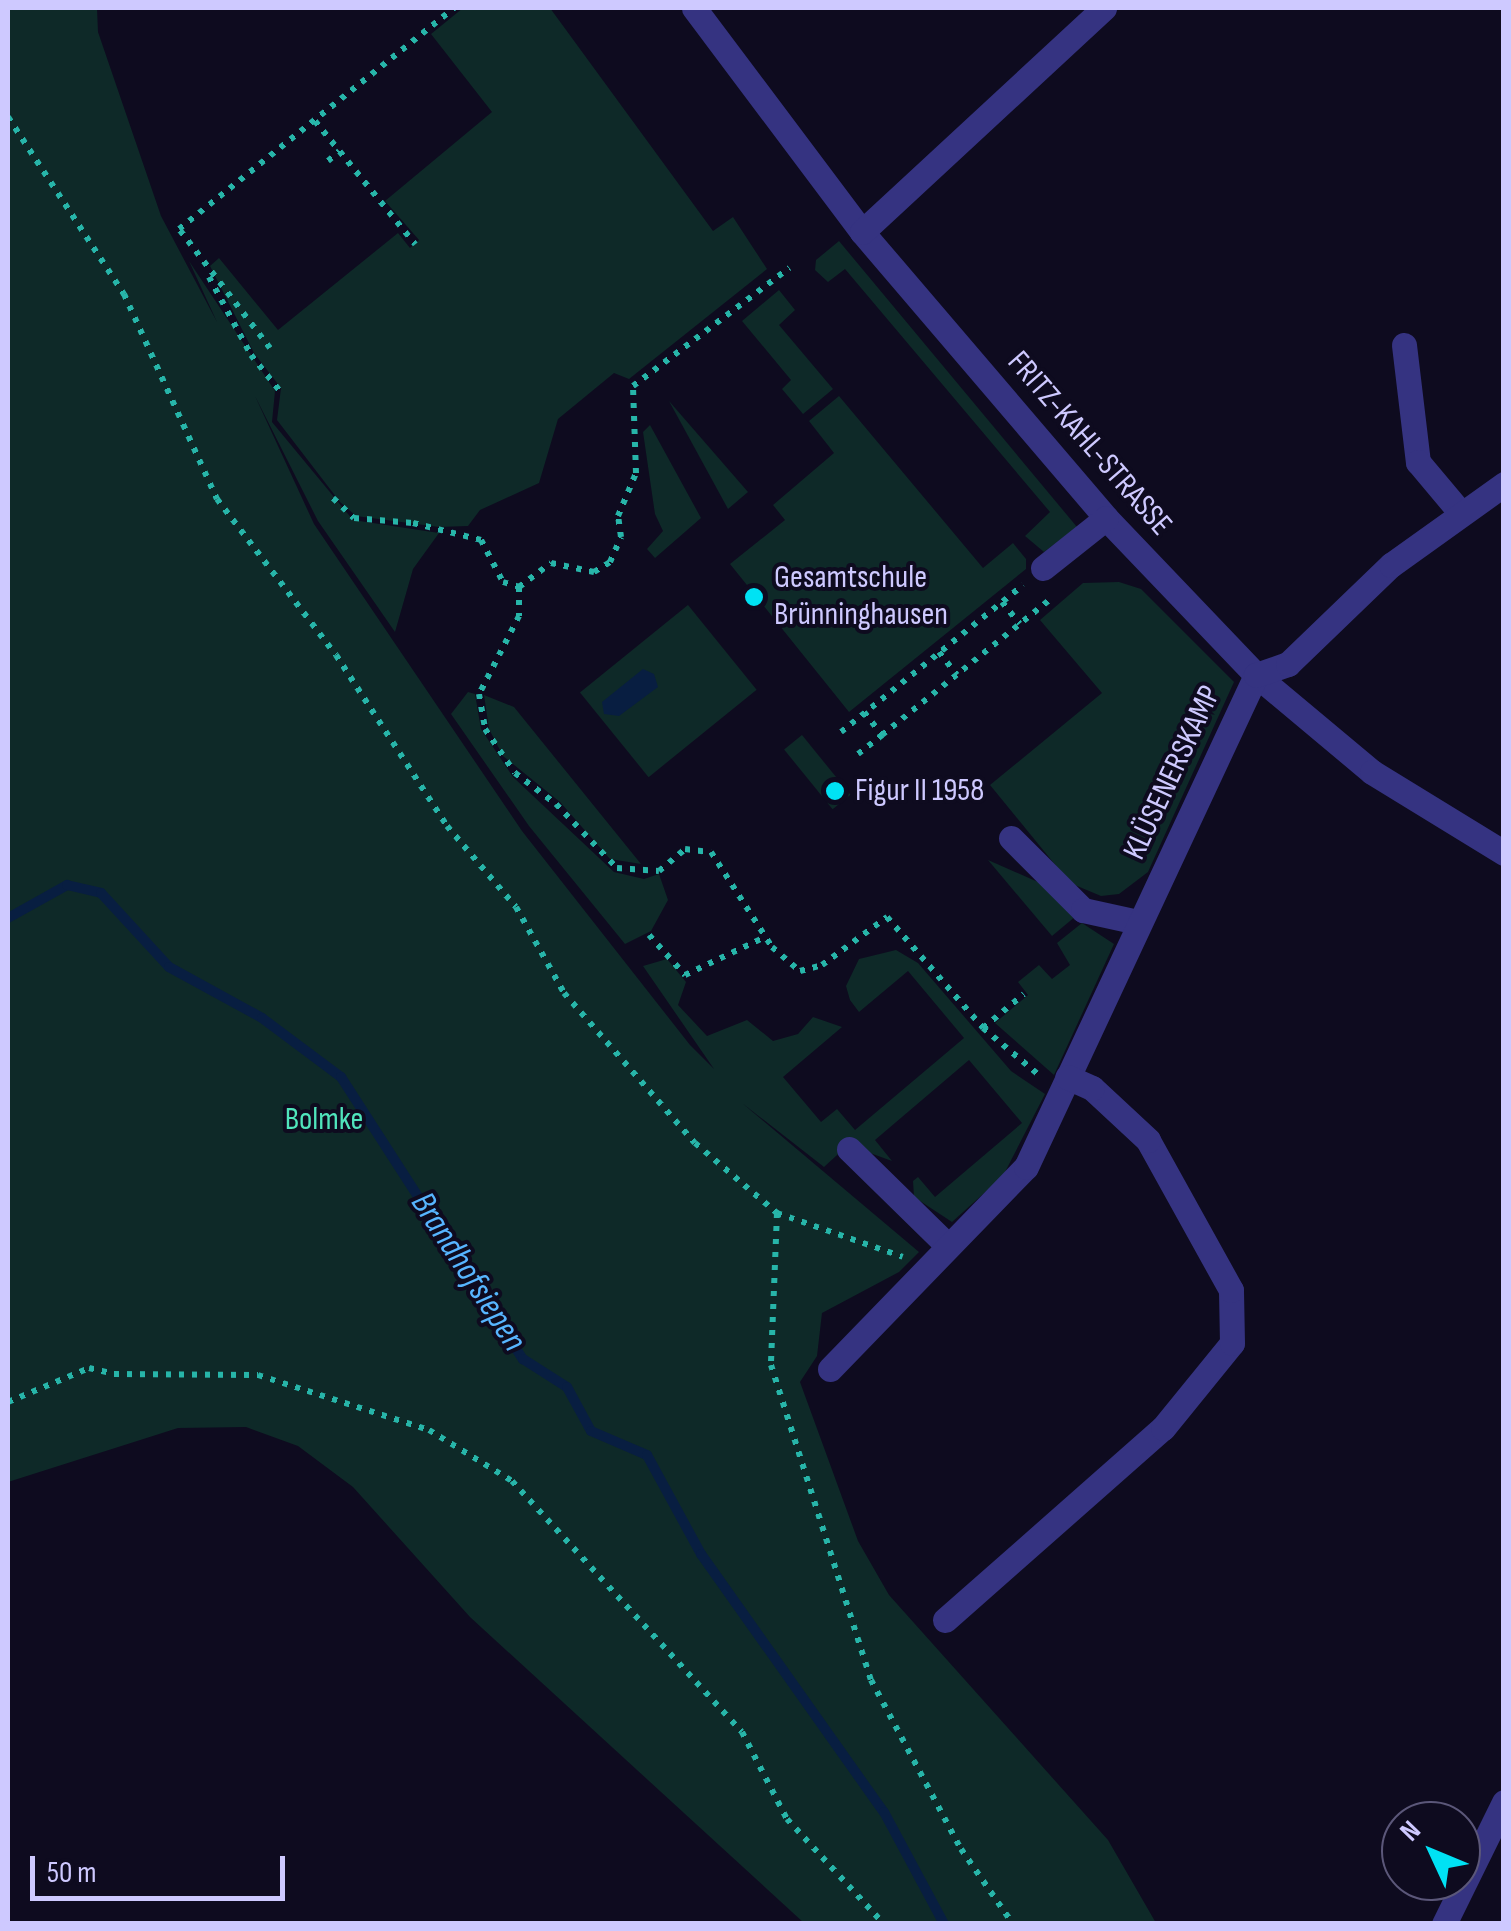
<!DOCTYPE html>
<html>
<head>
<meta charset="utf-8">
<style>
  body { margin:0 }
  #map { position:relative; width:1511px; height:1931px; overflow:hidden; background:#0e0b1f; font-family:"Sofia Sans Condensed",sans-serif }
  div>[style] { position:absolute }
  .green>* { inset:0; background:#0e2928; transform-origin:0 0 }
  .water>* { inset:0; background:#081e41 }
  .stream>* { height:10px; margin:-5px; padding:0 5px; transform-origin:5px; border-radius:5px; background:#081e41 }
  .path>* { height:6px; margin-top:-3px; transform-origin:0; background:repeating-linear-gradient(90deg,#27b5a9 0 5px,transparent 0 13px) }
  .minor>* { height:25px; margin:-12.5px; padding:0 12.5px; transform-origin:12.5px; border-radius:12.5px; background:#353381 }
  .dots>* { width:28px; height:28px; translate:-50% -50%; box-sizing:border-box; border:5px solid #0e0b1f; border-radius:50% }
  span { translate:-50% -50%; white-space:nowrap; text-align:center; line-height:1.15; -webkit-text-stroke:8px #0e0b1f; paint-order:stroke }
  .street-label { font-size:32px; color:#cec9ff }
  .poi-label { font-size:32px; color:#cec9ff }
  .left { translate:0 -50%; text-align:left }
  .park-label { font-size:32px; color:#50e4bc }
  .water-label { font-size:35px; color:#57b5ff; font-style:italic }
  .frame { position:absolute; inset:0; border:10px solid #cec9ff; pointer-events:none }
  .north { position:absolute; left:1381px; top:1801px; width:100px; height:100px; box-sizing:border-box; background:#0e0b1f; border:2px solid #5b5779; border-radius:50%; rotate:314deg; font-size:28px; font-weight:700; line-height:40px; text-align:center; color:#cec9ff }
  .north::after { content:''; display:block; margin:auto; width:35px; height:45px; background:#00e2f4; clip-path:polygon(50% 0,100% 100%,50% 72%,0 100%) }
  .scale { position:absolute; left:30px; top:1856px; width:255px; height:45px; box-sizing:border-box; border:5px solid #cec9ff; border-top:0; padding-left:12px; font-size:30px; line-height:35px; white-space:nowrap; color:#cec9ff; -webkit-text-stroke:8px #0e0b1f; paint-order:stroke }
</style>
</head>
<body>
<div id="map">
  <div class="green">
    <div style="clip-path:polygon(8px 8px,97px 8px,98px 32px,161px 216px,217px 322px,189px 261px,275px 391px,272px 422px,353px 520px,439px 533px,413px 569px,395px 632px,318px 521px,255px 396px,314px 524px,522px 831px,690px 1045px,714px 1069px,643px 966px,667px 959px,686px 982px,678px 1005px,707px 1036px,747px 1020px,773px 1041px,798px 1034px,813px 1017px,842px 1027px,783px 1077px,821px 1122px,837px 1109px,855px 1130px,964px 1038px,908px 971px,859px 1012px,850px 1000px,846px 986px,859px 959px,896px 950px,918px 963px,1011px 1071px,1045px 1094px,1003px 1176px,952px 1222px,914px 1197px,913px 1181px,918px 1177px,935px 1197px,1022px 1123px,969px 1060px,875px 1140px,892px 1161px,848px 1145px,824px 1167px,742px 1103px,919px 1252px,899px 1272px,822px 1313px,817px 1356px,800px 1382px,858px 1541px,889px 1595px,1108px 1840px,1156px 1923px,804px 1923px,470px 1617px,353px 1487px,298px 1446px,246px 1427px,178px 1428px,8px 1482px)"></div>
    <div style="clip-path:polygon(463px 8px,550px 8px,713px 231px,733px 217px,767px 269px,629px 379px,614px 373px,558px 419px,539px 483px,480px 510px,468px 526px,439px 527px,356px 516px,340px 502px,277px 420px,281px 388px,254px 353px,210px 266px,219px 258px,278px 330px,398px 233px,410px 248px,419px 240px,385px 201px,492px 112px,431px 34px)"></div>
    <div style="clip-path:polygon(839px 241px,1077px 527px,1044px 552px,1025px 536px,1050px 512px,845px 269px,828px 282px,815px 270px,816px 260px)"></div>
    <div style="clip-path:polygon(779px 290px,795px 310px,779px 325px,833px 389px,803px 414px,782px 389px,791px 380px,742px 321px)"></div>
    <div style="clip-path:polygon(839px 396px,983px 568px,1013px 543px,1026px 559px,1026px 569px,849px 712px,730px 564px,785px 520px,773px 505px,834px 453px,809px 421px)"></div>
    <div style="clip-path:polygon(669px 401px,748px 492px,728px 509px)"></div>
    <div style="clip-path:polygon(650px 425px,701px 518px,655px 558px,647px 549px,663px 531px,655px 514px,643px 432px)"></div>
    <div style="clip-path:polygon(1119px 582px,1141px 589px,1234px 682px,1148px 872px,1119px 894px,1101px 896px,1070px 883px,990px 785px,1102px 693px,1040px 620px,1083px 583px)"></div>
    <div style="left:688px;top:605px;width:109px;height:139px;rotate:51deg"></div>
    <div style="clip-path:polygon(468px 692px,475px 694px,481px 729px,513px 777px,614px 872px,644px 879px,659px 874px,668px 900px,651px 931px,625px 944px,529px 826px,451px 714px)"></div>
    <div style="clip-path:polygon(484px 695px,514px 707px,641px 864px,610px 859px,560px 802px,503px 756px,489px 729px)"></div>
    <div style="left:802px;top:735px;width:77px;height:23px;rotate:51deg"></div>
    <div style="clip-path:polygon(988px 860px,1047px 886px,1076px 916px,1052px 936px)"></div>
    <div style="clip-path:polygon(1082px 923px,1114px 944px,1054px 1075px,995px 1023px,1028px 995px,1018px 982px,1039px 965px,1052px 979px,1070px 965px,1057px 943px)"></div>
  </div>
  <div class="water">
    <div style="clip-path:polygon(643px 669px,654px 674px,658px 687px,619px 716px,604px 714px,602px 702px)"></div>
  </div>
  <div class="stream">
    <div style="left:8px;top:918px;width:68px;rotate:-29.2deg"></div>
    <div style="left:67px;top:885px;width:35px;rotate:13deg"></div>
    <div style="left:101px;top:893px;width:100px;rotate:47.4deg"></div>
    <div style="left:169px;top:967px;width:106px;rotate:28.7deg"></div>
    <div style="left:262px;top:1018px;width:99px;rotate:36.8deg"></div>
    <div style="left:341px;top:1077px;width:336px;rotate:57.2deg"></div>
    <div style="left:523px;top:1359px;width:52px;rotate:32.5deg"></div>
    <div style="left:567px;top:1387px;width:50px;rotate:61.4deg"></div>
    <div style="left:591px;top:1431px;width:61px;rotate:23.2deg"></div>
    <div style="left:647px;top:1455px;width:113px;rotate:61.4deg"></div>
    <div style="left:701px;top:1554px;width:316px;rotate:54.7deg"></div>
    <div style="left:884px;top:1812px;width:127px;rotate:61.8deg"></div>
  </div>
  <div class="path">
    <div style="left:8px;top:117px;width:212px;rotate:56.8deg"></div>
    <div style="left:124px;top:294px;width:225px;rotate:65.6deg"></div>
    <div style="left:217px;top:499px;width:196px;rotate:52.7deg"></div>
    <div style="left:336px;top:655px;width:204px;rotate:57deg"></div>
    <div style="left:447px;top:826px;width:106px;rotate:49.6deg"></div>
    <div style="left:516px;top:907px;width:98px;rotate:60.8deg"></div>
    <div style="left:564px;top:993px;width:199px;rotate:48.9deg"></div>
    <div style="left:695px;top:1143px;width:108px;rotate:40.5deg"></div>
    <div style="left:777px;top:1213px;width:152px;rotate:92.3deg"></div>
    <div style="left:771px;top:1365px;width:330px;rotate:72.4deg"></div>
    <div style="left:871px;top:1680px;width:191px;rotate:62deg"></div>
    <div style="left:961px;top:1849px;width:91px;rotate:55.3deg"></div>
    <div style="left:315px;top:121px;width:159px;rotate:50.9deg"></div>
    <div style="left:328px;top:161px;width:15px;rotate:-42deg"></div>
    <div style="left:209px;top:277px;width:89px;rotate:61.7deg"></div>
    <div style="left:251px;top:355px;width:45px;rotate:51.3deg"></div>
    <div style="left:270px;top:348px;width:150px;rotate:-127.4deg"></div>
    <div style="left:179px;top:229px;width:353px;rotate:-38.8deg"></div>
    <div style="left:333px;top:498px;width:29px;rotate:44deg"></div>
    <div style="left:354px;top:518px;width:59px;rotate:4.8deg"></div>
    <div style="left:413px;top:523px;width:70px;rotate:14deg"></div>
    <div style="left:481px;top:540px;width:47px;rotate:62.4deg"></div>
    <div style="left:503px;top:582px;width:17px;rotate:17deg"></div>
    <div style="left:519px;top:587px;width:40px;rotate:-37deg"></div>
    <div style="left:551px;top:563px;width:44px;rotate:11.8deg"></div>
    <div style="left:594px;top:572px;width:19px;rotate:-32deg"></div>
    <div style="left:610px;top:562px;width:27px;rotate:-66deg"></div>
    <div style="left:621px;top:537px;width:21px;rotate:-98deg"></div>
    <div style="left:618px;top:516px;width:47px;rotate:-67.3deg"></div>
    <div style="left:636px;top:473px;width:87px;rotate:-92deg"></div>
    <div style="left:633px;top:386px;width:196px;rotate:-37.1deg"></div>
    <div style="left:519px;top:587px;width:29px;rotate:90deg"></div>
    <div style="left:519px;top:616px;width:88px;rotate:117.1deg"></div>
    <div style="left:479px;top:694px;width:36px;rotate:80deg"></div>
    <div style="left:485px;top:729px;width:53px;rotate:55.7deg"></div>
    <div style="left:515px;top:773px;width:51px;rotate:37.1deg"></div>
    <div style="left:556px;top:804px;width:88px;rotate:46.4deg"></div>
    <div style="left:617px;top:868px;width:42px;rotate:4.1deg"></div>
    <div style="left:659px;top:871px;width:34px;rotate:-40deg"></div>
    <div style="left:685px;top:849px;width:26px;rotate:7deg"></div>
    <div style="left:711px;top:852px;width:113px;rotate:57.3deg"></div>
    <div style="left:772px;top:947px;width:37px;rotate:41deg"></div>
    <div style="left:800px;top:971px;width:23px;rotate:-15deg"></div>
    <div style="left:822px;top:965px;width:81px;rotate:-36.4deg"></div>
    <div style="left:887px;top:917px;width:147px;rotate:49.1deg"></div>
    <div style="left:983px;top:1028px;width:75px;rotate:40.1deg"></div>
    <div style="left:1002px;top:602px;width:28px;rotate:51deg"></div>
    <div style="left:939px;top:652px;width:29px;rotate:52deg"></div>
    <div style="left:864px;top:712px;width:29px;rotate:52deg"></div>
    <div style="left:882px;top:735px;width:220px;rotate:-38.9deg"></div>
    <div style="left:841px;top:732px;width:234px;rotate:-38.9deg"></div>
    <div style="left:858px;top:754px;width:31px;rotate:-38deg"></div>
    <div style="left:649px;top:935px;width:54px;rotate:48deg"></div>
    <div style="left:685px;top:975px;width:89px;rotate:-25.4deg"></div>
    <div style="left:983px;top:1028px;width:53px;rotate:-39.7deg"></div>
    <div style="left:777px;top:1213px;width:133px;rotate:19.2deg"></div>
    <div style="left:8px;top:1402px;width:88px;rotate:-22.8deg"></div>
    <div style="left:89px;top:1368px;width:26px;rotate:13deg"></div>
    <div style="left:114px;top:1374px;width:144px;rotate:0.4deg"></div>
    <div style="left:258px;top:1375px;width:180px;rotate:17.8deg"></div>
    <div style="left:429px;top:1430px;width:97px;rotate:31.6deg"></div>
    <div style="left:512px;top:1481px;width:340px;rotate:47.5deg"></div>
    <div style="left:742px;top:1732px;width:98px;rotate:62.7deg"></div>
    <div style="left:787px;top:1819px;width:143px;rotate:47.3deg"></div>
  </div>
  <div class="minor">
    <div style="left:694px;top:8px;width:280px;rotate:53.1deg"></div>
    <div style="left:862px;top:232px;width:376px;rotate:49.5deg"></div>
    <div style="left:1106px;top:518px;width:217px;rotate:46.3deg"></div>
    <div style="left:1256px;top:675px;width:151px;rotate:39.9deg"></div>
    <div style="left:1372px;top:772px;width:155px;rotate:31.5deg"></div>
    <div style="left:862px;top:232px;width:330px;rotate:-42.8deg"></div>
    <div style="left:1404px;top:345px;width:118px;rotate:83.2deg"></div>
    <div style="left:1418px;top:462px;width:65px;rotate:50deg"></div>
    <div style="left:1043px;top:568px;width:80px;rotate:-38.4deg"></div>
    <div style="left:1011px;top:838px;width:102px;rotate:45deg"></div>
    <div style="left:1083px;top:910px;width:56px;rotate:12.3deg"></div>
    <div style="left:849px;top:1149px;width:139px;rotate:44.4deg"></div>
    <div style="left:830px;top:1369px;width:281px;rotate:-45.9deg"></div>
    <div style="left:1026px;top:1167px;width:543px;rotate:-64.94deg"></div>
    <div style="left:1256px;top:675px;width:34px;rotate:-19deg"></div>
    <div style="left:1288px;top:664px;width:143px;rotate:-43.9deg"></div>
    <div style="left:1391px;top:565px;width:139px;rotate:-35.6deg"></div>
    <div style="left:945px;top:1620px;width:290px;rotate:-41.4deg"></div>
    <div style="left:1163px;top:1428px;width:109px;rotate:-50.9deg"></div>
    <div style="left:1232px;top:1343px;width:53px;rotate:-91.1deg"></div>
    <div style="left:1231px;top:1290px;width:171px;rotate:-119deg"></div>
    <div style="left:1148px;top:1140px;width:76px;rotate:-137.1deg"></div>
    <div style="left:1092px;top:1088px;width:27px;rotate:-156deg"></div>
    <div style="left:1444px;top:1924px;width:136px;rotate:-63.8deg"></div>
  </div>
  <div class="dots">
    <div style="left:754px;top:597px;background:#00e2f4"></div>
    <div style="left:835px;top:791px;background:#00e2f4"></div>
  </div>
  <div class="street-label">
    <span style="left:1089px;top:444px;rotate:49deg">FRITZ-KAHL-STRASSE</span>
    <span style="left:1173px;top:773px;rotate:-65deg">KLÜSENERSKAMP</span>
  </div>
  <div class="poi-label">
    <span class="left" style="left:774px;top:597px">Gesamtschule<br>Brünninghausen</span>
    <span class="left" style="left:855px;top:791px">Figur II 1958</span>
  </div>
  <div class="park-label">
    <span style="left:324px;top:1120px">Bolmke</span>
  </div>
  <div class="water-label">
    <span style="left:468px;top:1272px;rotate:57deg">Brandhofsiepen</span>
  </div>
  <div class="frame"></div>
  <div class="north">N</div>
  <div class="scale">50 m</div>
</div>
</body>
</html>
